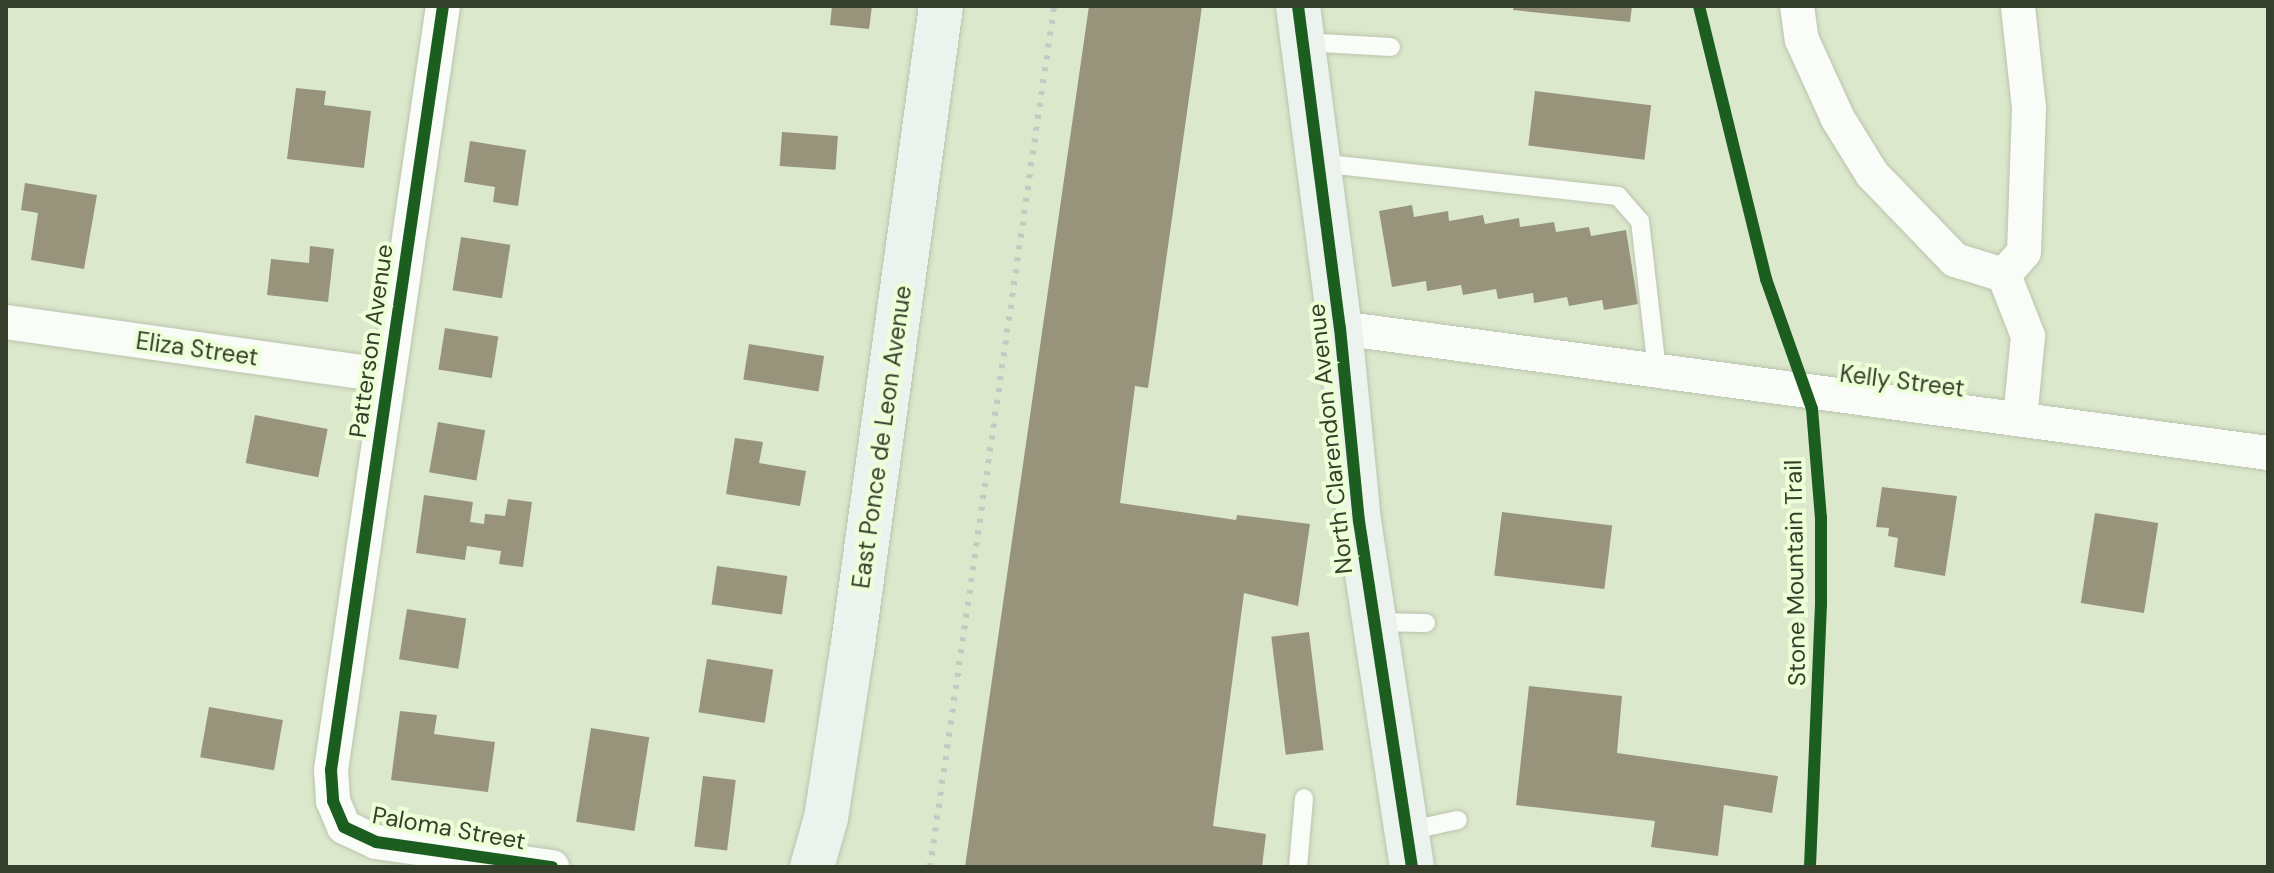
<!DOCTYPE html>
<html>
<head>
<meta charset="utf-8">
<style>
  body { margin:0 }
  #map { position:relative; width:2274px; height:873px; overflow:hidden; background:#dce8cc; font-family:"DM Sans",sans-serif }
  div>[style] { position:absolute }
  .building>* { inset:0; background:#98947c; transform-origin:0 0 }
  .roads { filter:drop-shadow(0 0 2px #bac4ae) drop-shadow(0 0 2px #bac4ae) }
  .lane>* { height:18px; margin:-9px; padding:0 9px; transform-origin:9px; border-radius:9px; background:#fafcf7 }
  .street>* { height:34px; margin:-17px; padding:0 17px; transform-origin:17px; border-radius:17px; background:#fafcf7 }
  .secondary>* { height:44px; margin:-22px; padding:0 22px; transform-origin:22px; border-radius:22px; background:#ecf3ee }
  .rail>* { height:6px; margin-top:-3px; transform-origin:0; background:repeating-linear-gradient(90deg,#c5c9c1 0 4px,transparent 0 12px) }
  .cycleway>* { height:12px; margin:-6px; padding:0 6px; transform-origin:6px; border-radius:6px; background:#1b5e20 }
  span { translate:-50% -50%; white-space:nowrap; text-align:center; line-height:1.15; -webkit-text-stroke:8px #edffd7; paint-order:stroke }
  .street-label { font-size:24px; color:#363f2b }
  .frame { position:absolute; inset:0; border:8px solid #363f2b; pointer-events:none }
</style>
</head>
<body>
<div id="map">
  <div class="building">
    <div style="clip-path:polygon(832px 6px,872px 6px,869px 29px,830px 25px)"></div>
    <div style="clip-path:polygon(1089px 6px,1202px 6px,1148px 388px,1135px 386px,1120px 503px,1236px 520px,1237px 515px,1310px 524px,1298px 606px,1244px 593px,1213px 826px,1266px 834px,1262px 867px,965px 867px)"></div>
    <div style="clip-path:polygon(1514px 6px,1632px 6px,1630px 22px,1513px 10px)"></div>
    <div style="clip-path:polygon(296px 88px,326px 91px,324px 105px,371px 111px,364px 168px,287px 159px)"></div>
    <div style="left:1535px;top:91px;width:117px;height:55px;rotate:7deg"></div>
    <div style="left:782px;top:132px;width:56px;height:34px;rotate:4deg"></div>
    <div style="clip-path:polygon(470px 141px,526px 150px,518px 206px,493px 202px,495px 187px,464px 182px)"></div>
    <div style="clip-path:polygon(25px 183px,97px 195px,84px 269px,31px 260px,38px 213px,21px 210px)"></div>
    <div style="clip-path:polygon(1412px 205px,1414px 217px,1448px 211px,1449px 221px,1483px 215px,1485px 224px,1519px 218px,1520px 227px,1554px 222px,1556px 232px,1589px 227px,1591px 236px,1626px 230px,1638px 304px,1604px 310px,1602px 300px,1569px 306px,1567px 297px,1534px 303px,1533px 293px,1498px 299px,1496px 289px,1463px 295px,1461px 285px,1427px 291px,1426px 281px,1392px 287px,1379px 211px)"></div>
    <div style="left:461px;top:237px;width:50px;height:54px;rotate:9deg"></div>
    <div style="clip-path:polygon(310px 246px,334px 249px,328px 302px,267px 295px,271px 259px,309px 263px)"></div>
    <div style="left:445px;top:328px;width:54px;height:42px;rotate:9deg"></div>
    <div style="left:749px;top:344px;width:76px;height:36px;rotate:9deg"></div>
    <div style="left:255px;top:415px;width:74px;height:49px;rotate:11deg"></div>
    <div style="left:438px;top:422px;width:48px;height:51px;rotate:10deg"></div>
    <div style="clip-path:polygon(735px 438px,763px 442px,759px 463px,806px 471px,800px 506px,726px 494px)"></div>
    <div style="clip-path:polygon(1882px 487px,1957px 496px,1945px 576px,1894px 567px,1898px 538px,1888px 536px,1889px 528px,1876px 527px)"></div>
    <div style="clip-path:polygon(424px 495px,473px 502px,470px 522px,484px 524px,485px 514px,505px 516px,508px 499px,532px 502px,523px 567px,499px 564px,501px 551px,467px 546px,465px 560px,416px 553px)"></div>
    <div style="left:1502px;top:512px;width:111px;height:64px;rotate:7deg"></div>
    <div style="left:2095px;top:513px;width:64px;height:91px;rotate:9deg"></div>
    <div style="left:717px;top:566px;width:71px;height:39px;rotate:8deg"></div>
    <div style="left:407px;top:609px;width:60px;height:51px;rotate:9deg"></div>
    <div style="left:1309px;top:632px;width:119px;height:38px;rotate:83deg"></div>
    <div style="left:707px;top:659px;width:67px;height:54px;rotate:9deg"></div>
    <div style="clip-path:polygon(1529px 686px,1622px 696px,1617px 753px,1778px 776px,1772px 813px,1724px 805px,1718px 856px,1651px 847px,1655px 821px,1516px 805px)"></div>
    <div style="left:209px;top:707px;width:75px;height:51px;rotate:10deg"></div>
    <div style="clip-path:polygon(400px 711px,437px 715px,434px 734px,495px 742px,488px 792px,391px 780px)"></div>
    <div style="left:591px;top:728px;width:59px;height:95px;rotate:9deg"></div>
    <div style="left:703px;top:776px;width:33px;height:71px;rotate:7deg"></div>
  </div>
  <div class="roads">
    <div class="lane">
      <div style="left:1303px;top:42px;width:88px;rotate:3.3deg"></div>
      <div style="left:1319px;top:163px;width:301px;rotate:6.3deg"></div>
      <div style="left:1618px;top:196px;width:33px;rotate:49deg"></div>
      <div style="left:1640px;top:221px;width:151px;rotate:83.5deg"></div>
      <div style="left:1373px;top:622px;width:53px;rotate:1.1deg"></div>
      <div style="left:1407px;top:831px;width:52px;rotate:-12.2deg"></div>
      <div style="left:1298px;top:867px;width:69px;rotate:-85deg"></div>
    </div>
    <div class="street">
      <div style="left:443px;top:6px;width:772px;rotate:98.34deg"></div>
      <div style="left:331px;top:770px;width:31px;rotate:86deg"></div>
      <div style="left:333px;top:801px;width:28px;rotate:67deg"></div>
      <div style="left:344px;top:827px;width:35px;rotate:25deg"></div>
      <div style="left:376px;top:842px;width:178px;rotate:8.1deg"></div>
      <div style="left:1797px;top:6px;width:34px;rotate:82deg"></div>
      <div style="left:1802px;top:40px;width:87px;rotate:65.5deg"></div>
      <div style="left:1838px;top:119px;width:65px;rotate:58.3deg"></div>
      <div style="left:1872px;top:174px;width:120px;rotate:46deg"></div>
      <div style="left:1955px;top:260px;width:51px;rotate:17deg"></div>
      <div style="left:2004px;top:275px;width:66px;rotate:68.5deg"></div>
      <div style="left:2028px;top:336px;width:83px;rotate:95.5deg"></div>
      <div style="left:2004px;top:275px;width:30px;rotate:-49deg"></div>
      <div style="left:2024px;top:252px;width:144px;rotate:-88deg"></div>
      <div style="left:2029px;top:108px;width:103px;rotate:-96.2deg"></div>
      <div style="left:6px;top:322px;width:386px;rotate:8deg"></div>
      <div style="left:1340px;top:328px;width:936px;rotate:7.67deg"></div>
    </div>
    <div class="secondary">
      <div style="left:1298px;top:6px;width:325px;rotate:82.6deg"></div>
      <div style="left:1340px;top:328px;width:194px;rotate:84.4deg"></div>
      <div style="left:1359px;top:521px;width:350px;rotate:81.3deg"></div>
      <div style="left:812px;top:867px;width:51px;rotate:-74.1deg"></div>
      <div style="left:826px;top:818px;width:169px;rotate:-81.2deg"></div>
      <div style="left:852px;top:651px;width:651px;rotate:-82.14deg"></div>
    </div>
  </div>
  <div class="rail">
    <div style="left:930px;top:867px;width:870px;rotate:-81.8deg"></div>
  </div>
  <div class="cycleway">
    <div style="left:443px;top:6px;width:772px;rotate:98.34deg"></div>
    <div style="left:331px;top:770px;width:31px;rotate:86deg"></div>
    <div style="left:333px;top:801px;width:28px;rotate:67deg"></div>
    <div style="left:344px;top:827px;width:35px;rotate:25deg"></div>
    <div style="left:376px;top:842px;width:178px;rotate:8.1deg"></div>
    <div style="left:1298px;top:6px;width:325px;rotate:82.6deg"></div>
    <div style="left:1340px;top:328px;width:194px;rotate:84.4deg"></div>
    <div style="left:1359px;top:521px;width:350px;rotate:81.3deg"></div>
    <div style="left:1699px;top:6px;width:281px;rotate:76.2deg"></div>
    <div style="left:1766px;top:279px;width:138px;rotate:70.5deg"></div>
    <div style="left:1812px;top:409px;width:109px;rotate:85.3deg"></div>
    <div style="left:1821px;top:518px;width:86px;rotate:90deg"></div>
    <div style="left:1821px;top:604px;width:263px;rotate:92.4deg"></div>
  </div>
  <div class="street-label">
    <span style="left:371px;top:341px;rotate:-82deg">Patterson Avenue</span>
    <span style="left:197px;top:349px;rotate:8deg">Eliza Street</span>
    <span style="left:1902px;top:381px;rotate:7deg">Kelly Street</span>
    <span style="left:882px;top:437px;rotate:-82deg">East Ponce de Leon Avenue</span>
    <span style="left:1330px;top:439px;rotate:-96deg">North Clarendon Avenue</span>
    <span style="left:1795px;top:573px;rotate:-91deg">Stone Mountain Trail</span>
    <span style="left:449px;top:828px;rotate:10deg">Paloma Street</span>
  </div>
  <div class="frame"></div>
</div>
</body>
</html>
